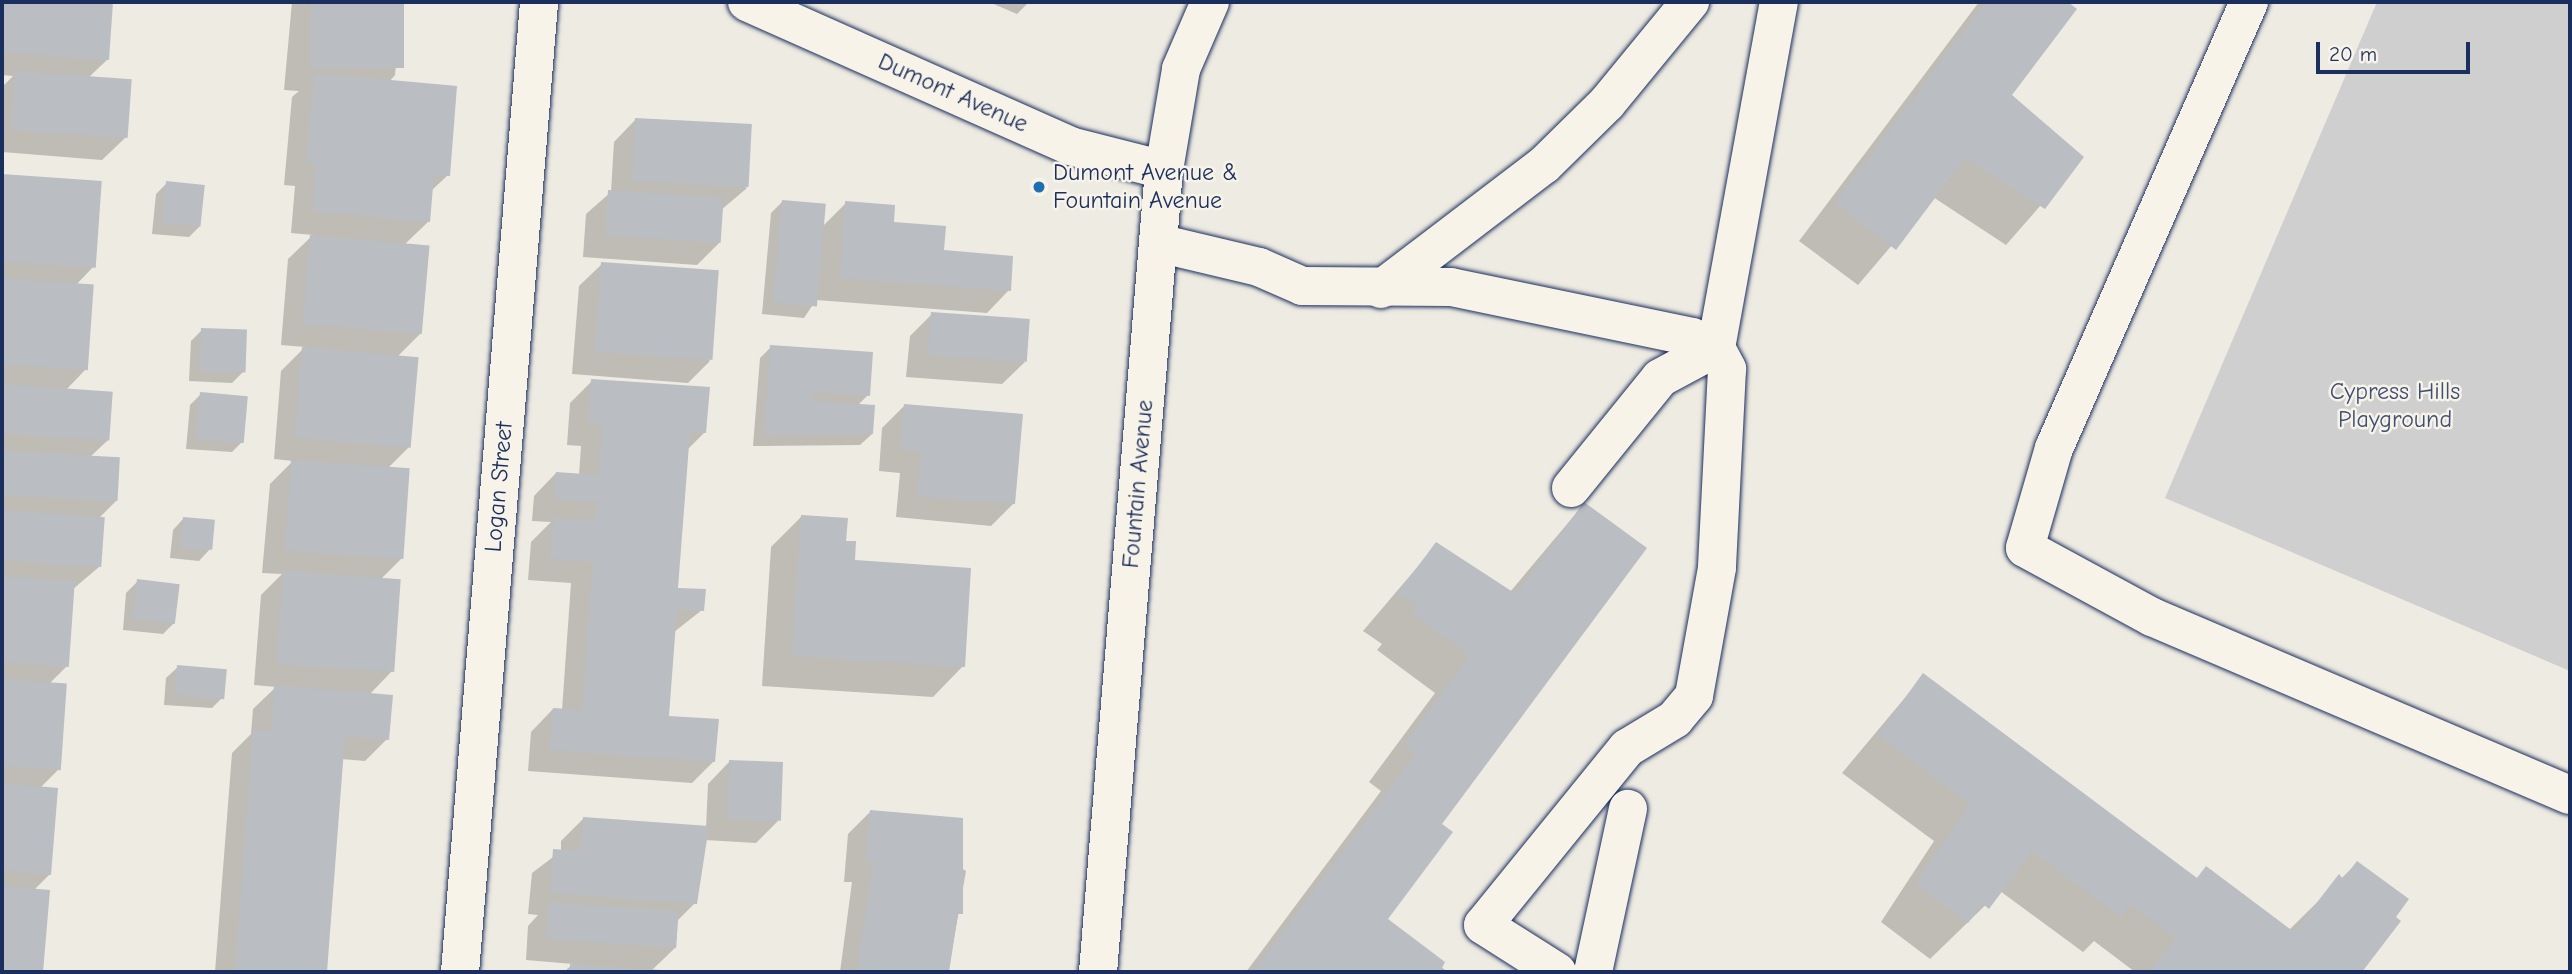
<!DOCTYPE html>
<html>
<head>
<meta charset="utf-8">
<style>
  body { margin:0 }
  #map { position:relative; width:2572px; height:974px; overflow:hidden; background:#eeebe2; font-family:"Comic Neue",sans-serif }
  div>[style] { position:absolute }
  .green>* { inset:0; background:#cfcfcf }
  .shadow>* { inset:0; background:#0003 }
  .building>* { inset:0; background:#babdc2; transform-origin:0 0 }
  .roads { filter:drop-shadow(0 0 2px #1b2f5e) drop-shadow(0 0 2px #1b2f5e) }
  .minor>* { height:38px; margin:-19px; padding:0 19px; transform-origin:19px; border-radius:19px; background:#f7f3e8 }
  .dots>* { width:19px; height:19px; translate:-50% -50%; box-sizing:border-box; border:4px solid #f7f3e8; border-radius:50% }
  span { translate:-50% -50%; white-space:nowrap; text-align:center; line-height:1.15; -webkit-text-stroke:5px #f7f3e8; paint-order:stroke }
  .street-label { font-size:24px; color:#1b2f5e }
  .poi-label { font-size:24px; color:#1b2f5e }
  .left { translate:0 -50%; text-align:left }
  .park-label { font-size:24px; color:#3f4f75 }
  .frame { position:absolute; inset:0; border:4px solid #1b2f5e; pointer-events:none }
  .scale { position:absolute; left:2316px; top:42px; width:154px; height:32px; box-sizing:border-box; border:4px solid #1b2f5e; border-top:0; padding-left:9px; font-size:21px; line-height:24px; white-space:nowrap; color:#1b2f5e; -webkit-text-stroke:5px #f7f3e8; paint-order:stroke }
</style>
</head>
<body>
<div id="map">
  <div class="green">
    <div style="clip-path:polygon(2377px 2px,2570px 2px,2570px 671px,2165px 498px)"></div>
  </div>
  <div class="shadow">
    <div style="clip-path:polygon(2px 2px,111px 2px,108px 59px,88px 78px,125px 138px,102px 160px,2px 152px,2px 87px,13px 76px,2px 75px)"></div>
    <div style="clip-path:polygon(292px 2px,402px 2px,395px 75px,389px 82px,448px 175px,431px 191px,429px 221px,404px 245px,421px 333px,397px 357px,410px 446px,387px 469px,401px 559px,380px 580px,392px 671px,369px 695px,387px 739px,365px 761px,341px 759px,325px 972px,215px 972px,232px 753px,251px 734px,253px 709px,276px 687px,254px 685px,261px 595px,282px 574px,262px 573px,270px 484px,293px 461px,274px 459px,281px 371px,305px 347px,281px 345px,288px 259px,313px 235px,291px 233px,295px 186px,284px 185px,292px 97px,299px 91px,284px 90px)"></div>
    <div style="clip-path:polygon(989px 2px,1029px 2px,1017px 14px)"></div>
    <div style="clip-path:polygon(1979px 2px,2065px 2px,2075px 9px,2010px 95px,2082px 158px,2006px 245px,1933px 197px,1858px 285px,1799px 241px)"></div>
    <div style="clip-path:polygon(636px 119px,747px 188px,721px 210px,719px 243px,697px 265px,583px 257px,586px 214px,611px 192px,614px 142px)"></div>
    <div style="clip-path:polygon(2px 176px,100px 183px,94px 266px,75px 286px,86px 369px,65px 391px,108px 440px,89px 458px,116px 501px,98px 519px,99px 567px,73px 589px,66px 667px,49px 684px,58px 770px,40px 788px,50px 874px,33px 891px,48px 892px,41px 972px,2px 972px)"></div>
    <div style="clip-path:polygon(167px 183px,200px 226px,189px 237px,152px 234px,156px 194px)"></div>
    <div style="clip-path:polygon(782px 202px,822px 227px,846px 203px,1009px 290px,987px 313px,816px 300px,804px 318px,762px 314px,771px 213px)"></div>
    <div style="clip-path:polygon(602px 264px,710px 361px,688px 383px,572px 374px,579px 286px)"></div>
    <div style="clip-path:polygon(932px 314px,1025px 362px,1002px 384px,906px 377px,910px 336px)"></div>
    <div style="clip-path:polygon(202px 330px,243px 372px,232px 383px,189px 381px,191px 341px)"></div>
    <div style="clip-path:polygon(771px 347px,868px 395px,858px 405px,872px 434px,860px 445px,753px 446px,760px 358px)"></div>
    <div style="clip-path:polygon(592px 381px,705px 432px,687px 450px,677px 589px,702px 610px,674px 632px,667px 717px,714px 761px,692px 783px,528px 771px,531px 732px,553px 709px,562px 710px,571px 583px,528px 580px,531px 542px,551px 522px,532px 521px,534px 496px,556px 473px,579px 475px,581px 446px,567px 445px,570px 403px)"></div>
    <div style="clip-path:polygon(201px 394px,243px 441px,232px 452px,186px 449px,190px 405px)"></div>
    <div style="clip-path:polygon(904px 406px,1014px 503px,991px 526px,896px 517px,900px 473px,879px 471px,882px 428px)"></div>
    <div style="clip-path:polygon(1584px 504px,1439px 824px,1385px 919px,1447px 972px,1246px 972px,1381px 791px,1369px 782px,1435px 693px,1377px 650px,1382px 644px,1363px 631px,1437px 544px,1510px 592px)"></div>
    <div style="clip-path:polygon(801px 517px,845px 542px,854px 562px,963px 666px,933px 697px,762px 686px,771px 547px)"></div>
    <div style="clip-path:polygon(184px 518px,210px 549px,199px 561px,170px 558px,173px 530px)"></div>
    <div style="clip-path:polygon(138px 581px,174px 623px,163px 634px,123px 630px,126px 593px)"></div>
    <div style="clip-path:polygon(178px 667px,223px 697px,212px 708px,164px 705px,166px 678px)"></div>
    <div style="clip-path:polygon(1924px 675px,2196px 879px,2206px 869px,2289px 930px,2357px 863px,2398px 921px,2360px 972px,2135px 972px,2094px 941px,2083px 952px,2000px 891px,1930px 959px,1881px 922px,1934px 841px,1842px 773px)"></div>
    <div style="clip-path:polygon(730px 761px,778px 821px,756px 843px,705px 840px,695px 903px,677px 921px,676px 947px,651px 971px,664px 972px,564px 972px,573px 964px,526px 960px,528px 926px,538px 915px,528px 914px,532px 873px,561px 851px,561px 841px,583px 819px,706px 828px,708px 784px)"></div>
    <div style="clip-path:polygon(870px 812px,966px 871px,948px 972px,840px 972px,852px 882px,844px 882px,848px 834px)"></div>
  </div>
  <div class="building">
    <div style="clip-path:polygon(2px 2px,113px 2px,109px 60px,2px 52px)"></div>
    <div style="left:311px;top:2px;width:93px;height:66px"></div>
    <div style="clip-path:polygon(1986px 2px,2068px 2px,2077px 9px,2012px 95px,2084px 157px,2045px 209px,1965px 158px,1896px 250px,1835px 203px)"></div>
    <div style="left:15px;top:71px;width:117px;height:59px;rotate:4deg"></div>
    <div style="clip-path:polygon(314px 73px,457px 86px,450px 176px,434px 175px,430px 222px,312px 211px,316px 164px,306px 163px)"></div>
    <div style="left:635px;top:118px;width:117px;height:63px;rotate:3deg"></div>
    <div style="left:2px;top:174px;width:100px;height:87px;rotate:4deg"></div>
    <div style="left:166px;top:181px;width:39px;height:42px;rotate:6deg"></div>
    <div style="left:608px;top:190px;width:116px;height:45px;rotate:4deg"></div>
    <div style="left:782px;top:200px;width:44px;height:103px;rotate:5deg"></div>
    <div style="clip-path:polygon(845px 201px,895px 205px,894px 222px,946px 226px,944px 250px,1013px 256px,1011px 291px,840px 278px)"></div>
    <div style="left:310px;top:235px;width:120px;height:89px;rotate:5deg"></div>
    <div style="left:601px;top:262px;width:118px;height:90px;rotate:4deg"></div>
    <div style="left:2px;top:278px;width:92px;height:86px;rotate:4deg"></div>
    <div style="left:931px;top:312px;width:99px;height:43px;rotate:4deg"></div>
    <div style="left:201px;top:328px;width:46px;height:43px;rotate:2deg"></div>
    <div style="clip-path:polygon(770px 345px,873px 352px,870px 396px,812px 392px,812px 401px,875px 405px,873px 434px,764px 435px)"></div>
    <div style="left:302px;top:347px;width:117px;height:91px;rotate:5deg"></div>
    <div style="clip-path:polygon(591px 379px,710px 387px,706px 433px,690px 432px,678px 588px,706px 589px,704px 611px,677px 609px,669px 716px,719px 719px,715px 762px,549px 750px,553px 708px,582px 710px,593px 562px,550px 559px,553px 518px,595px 521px,597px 503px,554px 499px,556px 472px,599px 475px,602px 425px,588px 424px)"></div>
    <div style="left:2px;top:384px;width:111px;height:49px;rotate:4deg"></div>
    <div style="left:200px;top:392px;width:48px;height:47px;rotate:5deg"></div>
    <div style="clip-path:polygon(904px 404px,1023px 414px,1015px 504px,917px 496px,921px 451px,900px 449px)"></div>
    <div style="left:2px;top:451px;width:118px;height:44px;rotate:3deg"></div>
    <div style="left:291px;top:460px;width:119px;height:91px;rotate:4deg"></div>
    <div style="clip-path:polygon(1584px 502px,1647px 548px,1442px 824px,1453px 832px,1388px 919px,1445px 962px,1442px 968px,1448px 972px,1253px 972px,1416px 753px,1404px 744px,1470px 656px,1412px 613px,1417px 607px,1398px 593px,1436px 542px,1516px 594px)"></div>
    <div style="left:2px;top:510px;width:103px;height:50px;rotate:4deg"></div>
    <div style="clip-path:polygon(801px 515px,848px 518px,846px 541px,856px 541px,855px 560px,971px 568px,965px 667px,792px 656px)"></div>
    <div style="left:183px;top:517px;width:32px;height:30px;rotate:5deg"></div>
    <div style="left:283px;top:571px;width:118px;height:93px;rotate:4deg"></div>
    <div style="left:2px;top:576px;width:73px;height:86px;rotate:4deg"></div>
    <div style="left:137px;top:579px;width:43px;height:40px;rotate:7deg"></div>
    <div style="left:177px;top:665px;width:50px;height:30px;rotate:5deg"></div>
    <div style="clip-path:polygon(1923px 673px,2197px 878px,2206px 866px,2294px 932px,2339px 874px,2343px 879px,2357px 861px,2409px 899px,2396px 917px,2401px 921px,2362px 972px,2150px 972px,2176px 938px,2130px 904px,2121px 917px,2032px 851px,1989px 909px,1983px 904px,1968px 923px,1916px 884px,1970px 804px,1878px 735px)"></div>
    <div style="left:2px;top:679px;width:65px;height:87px;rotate:4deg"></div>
    <div style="clip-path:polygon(274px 685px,393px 695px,389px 740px,345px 736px,327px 972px,235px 972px,253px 729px,271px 731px)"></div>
    <div style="left:729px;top:760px;width:54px;height:59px;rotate:2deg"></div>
    <div style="clip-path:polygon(2px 783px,58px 788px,51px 875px,2px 870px)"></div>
    <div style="clip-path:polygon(870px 810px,963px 818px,963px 914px,958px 914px,949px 972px,857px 972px,873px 861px,865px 860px)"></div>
    <div style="clip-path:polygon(583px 817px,709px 826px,697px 904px,550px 893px,553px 849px,580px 851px)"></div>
    <div style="clip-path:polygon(2px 886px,50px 890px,43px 972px,2px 972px)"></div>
    <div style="left:549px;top:902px;width:130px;height:37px;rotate:4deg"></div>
    <div style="clip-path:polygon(570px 964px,661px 970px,660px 972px,570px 972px)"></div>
  </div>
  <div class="roads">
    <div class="minor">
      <div style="left:747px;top:2px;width:354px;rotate:24deg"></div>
      <div style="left:1070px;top:146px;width:97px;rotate:14.3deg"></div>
      <div style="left:2249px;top:2px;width:487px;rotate:113.6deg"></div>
      <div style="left:2054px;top:448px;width:104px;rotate:106.2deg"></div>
      <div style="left:2025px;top:548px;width:145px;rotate:28.5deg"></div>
      <div style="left:2152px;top:617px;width:454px;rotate:23.1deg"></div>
      <div style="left:1158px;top:243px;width:104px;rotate:13.4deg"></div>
      <div style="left:1259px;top:267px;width:47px;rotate:23.8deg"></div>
      <div style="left:1302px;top:286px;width:149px;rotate:0.4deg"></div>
      <div style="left:1451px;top:287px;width:246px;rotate:11.7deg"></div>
      <div style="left:1692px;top:337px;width:26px;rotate:25deg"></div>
      <div style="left:1716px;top:348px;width:24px;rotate:62deg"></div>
      <div style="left:1727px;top:369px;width:199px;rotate:92.9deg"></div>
      <div style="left:1717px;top:568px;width:130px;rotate:100.2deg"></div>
      <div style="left:1694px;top:696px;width:30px;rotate:130deg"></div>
      <div style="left:1675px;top:719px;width:56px;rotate:148.9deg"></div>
      <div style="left:1627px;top:748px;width:228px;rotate:129.1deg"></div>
      <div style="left:1483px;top:925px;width:88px;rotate:32.4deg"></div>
      <div style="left:1381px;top:289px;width:205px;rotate:-37.3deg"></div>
      <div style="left:1544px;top:165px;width:88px;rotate:-44.5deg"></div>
      <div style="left:1607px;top:103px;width:131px;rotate:-50.6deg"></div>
      <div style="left:1571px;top:488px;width:141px;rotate:-51deg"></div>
      <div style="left:1660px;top:378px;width:64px;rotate:-28.2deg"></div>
      <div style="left:1716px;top:348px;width:352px;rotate:-79.7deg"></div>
      <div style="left:460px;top:972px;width:973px;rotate:-85.34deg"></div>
      <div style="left:1098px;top:972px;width:805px;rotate:-85.3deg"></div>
      <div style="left:1164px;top:170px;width:102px;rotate:-80.4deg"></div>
      <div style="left:1181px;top:69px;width:73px;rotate:-66.6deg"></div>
      <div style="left:1593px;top:972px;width:167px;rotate:-77.9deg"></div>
    </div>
  </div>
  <div class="dots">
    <div style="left:1039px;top:187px;background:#1f6fb2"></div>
  </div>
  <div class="street-label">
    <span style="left:953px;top:93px;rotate:24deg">Dumont Avenue</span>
    <span style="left:1138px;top:484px;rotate:-85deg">Fountain Avenue</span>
    <span style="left:499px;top:487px;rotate:-85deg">Logan Street</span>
  </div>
  <div class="poi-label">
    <span class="left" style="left:1053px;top:187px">Dumont Avenue &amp;<br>Fountain Avenue</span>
  </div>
  <div class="park-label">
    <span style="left:2395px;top:406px">Cypress Hills<br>Playground</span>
  </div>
  <div class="frame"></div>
  <div class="scale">20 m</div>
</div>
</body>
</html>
